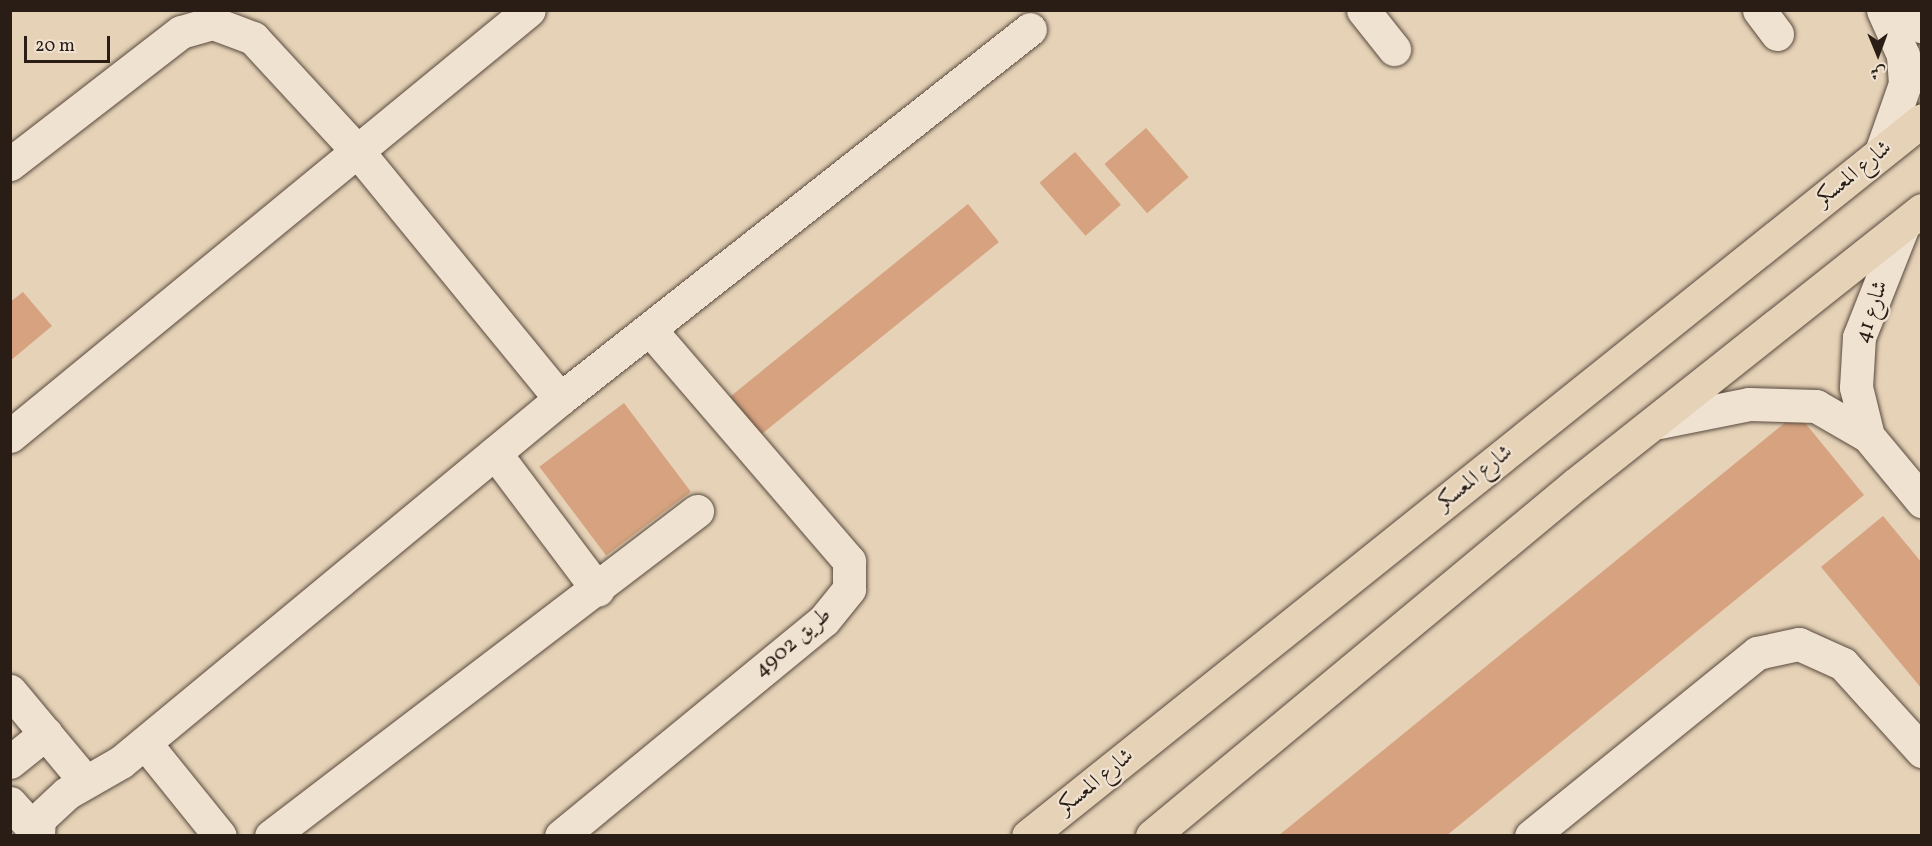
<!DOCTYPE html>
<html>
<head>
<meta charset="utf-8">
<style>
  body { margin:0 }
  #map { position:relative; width:1932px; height:846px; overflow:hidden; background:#e6d2b7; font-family:Vollkorn,Amiri,serif }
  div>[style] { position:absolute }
  .building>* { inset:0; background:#d6a27f; transform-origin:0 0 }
  .roads { filter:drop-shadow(0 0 2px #584a3e) drop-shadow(0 0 2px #584a3e) }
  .minor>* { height:33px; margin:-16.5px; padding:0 16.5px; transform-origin:16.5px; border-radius:16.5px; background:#efe2d0 }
  .major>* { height:33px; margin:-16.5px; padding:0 16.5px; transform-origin:16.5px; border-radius:16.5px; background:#e6d2b7 }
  span { translate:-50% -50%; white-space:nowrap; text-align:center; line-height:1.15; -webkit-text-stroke:4.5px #efe2d0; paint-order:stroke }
  .street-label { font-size:22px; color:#291d16 }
  .frame { position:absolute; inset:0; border:12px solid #291d16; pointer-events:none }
  .north { position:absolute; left:1848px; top:24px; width:60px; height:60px; -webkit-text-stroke:4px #efe2d0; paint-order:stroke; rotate:179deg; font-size:16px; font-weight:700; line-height:24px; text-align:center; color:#291d16 }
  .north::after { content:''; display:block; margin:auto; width:21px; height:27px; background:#291d16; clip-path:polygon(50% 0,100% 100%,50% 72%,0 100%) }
  .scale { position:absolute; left:24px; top:36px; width:86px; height:27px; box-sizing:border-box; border:3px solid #291d16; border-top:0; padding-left:8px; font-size:18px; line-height:21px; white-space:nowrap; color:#291d16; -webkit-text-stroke:4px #efe2d0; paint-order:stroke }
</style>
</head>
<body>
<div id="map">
  <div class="building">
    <div style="left:1146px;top:128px;width:65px;height:55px;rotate:49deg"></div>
    <div style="left:1075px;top:152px;width:70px;height:47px;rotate:49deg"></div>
    <div style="left:968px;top:204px;width:49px;height:307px;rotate:51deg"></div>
    <div style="clip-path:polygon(23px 292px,52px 326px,10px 361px,10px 302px)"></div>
    <div style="left:624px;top:403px;width:111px;height:106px;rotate:53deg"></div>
    <div style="clip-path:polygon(1797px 413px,1864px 495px,1446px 836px,1278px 836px)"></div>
    <div style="clip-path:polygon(1883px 516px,1922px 563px,1922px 689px,1821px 567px)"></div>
  </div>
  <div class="roads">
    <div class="minor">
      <div style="left:1363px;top:10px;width:50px;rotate:51.5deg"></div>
      <div style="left:1759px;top:10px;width:30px;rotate:53deg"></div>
      <div style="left:1896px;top:10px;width:31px;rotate:32deg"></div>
      <div style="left:1881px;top:152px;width:72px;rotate:-70.6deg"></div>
      <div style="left:1905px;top:84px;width:29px;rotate:-94deg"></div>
      <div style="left:1903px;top:55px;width:49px;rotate:-114deg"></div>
      <div style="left:10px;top:164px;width:216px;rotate:-37.7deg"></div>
      <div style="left:181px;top:32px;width:33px;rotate:-16deg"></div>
      <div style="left:213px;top:23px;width:43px;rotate:20.6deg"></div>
      <div style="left:253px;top:38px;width:156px;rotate:47.3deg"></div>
      <div style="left:359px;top:153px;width:318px;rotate:50.7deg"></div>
      <div style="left:1659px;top:422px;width:92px;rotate:-11.3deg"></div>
      <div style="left:1749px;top:404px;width:67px;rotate:1.7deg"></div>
      <div style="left:1816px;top:406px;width:60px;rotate:30deg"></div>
      <div style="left:1868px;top:436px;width:85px;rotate:50.3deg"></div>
      <div style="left:10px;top:436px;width:671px;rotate:-39.38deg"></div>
      <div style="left:1868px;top:436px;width:50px;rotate:-103.8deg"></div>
      <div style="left:1856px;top:387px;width:50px;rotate:-86.6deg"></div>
      <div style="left:1859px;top:337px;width:119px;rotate:-68.4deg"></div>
      <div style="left:495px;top:453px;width:171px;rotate:53.1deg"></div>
      <div style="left:10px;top:691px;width:117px;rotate:50.2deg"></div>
      <div style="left:145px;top:743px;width:119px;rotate:51.1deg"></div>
      <div style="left:10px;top:762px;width:46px;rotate:-38.9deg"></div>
      <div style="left:10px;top:803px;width:38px;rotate:48deg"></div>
      <div style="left:38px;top:836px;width:17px;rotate:-87deg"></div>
      <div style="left:39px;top:819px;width:38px;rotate:-43deg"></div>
      <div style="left:67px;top:793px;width:62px;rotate:-29.9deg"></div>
      <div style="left:121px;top:762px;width:570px;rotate:-39.59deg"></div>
      <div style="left:560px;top:399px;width:598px;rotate:-38.21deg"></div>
      <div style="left:271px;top:836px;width:536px;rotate:-37.34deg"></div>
      <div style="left:561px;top:836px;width:340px;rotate:-39.4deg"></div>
      <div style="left:824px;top:620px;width:40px;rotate:-51deg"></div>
      <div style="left:849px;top:589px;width:28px;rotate:-90deg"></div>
      <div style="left:849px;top:561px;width:303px;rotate:-130.7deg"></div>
      <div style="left:1531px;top:836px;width:291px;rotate:-39deg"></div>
      <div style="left:1757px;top:653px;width:43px;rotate:-12.1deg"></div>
      <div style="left:1799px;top:644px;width:48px;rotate:24.4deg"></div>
      <div style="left:1843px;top:664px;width:118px;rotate:47.8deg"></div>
    </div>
    <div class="major">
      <div style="left:1028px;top:836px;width:1145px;rotate:-38.69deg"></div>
      <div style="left:1152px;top:836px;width:551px;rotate:-39.7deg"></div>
      <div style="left:1576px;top:484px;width:441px;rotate:-38.4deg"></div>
    </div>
  </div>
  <div class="street-label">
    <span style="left:1854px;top:174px;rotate:-39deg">شارع المعسكر</span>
    <span style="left:1872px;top:312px;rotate:-72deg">شارع 41</span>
    <span style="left:1475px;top:478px;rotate:-39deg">شارع المعسكر</span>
    <span style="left:793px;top:643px;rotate:-41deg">طريق 4902</span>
    <span style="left:1096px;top:782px;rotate:-39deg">شارع المعسكر</span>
  </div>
  <div class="frame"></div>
  <div class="north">ش</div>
  <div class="scale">20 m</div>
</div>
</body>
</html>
